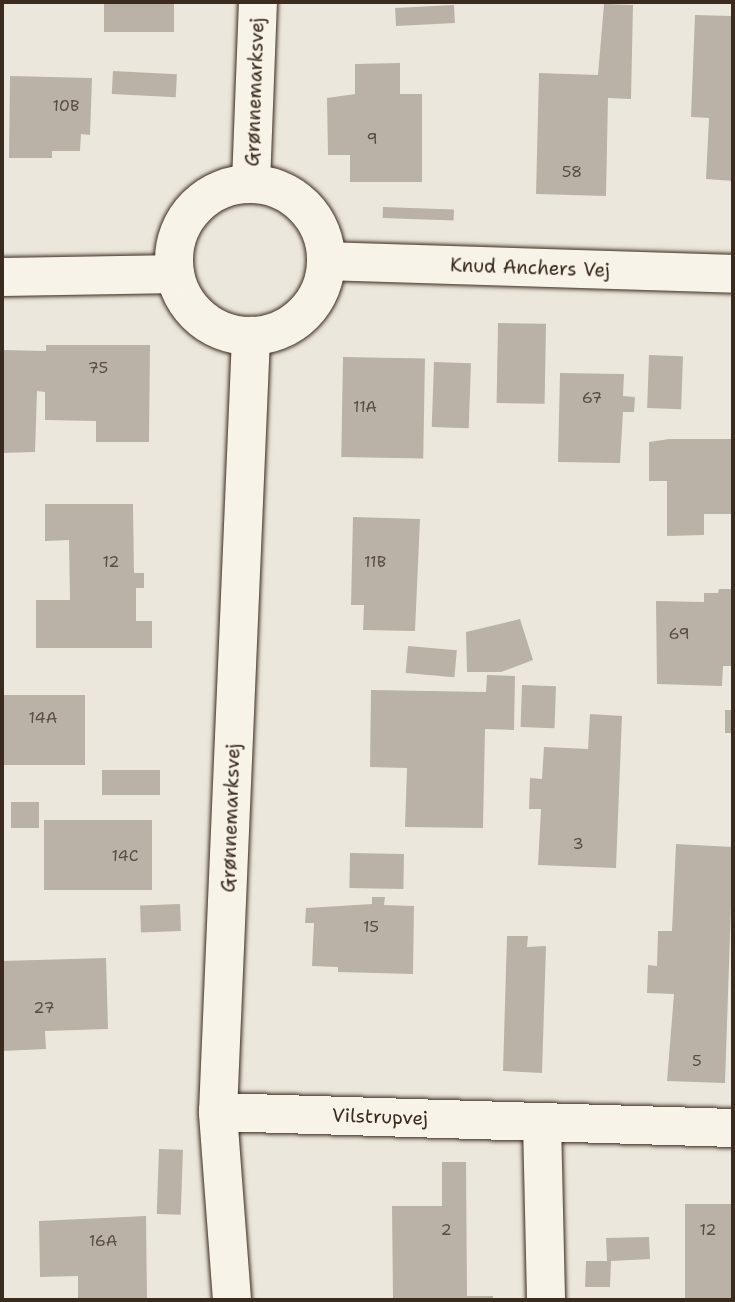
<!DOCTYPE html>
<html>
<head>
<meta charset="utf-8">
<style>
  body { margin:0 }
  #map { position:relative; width:735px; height:1302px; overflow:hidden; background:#ece7dc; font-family:"Shantell Sans",sans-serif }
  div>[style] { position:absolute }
  .building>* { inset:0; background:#bab2a7; transform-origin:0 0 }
  .roads { filter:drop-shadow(0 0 2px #3b2a1e) drop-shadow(0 0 2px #3b2a1e) }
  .minor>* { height:38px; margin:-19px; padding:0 19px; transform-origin:19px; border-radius:19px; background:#f7f3e8 }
  .minor>.ring { margin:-19px; padding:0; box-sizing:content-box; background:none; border:38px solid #f7f3e8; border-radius:50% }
  span { translate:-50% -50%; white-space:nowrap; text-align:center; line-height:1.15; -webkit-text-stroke:5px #f7f3e8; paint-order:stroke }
  .number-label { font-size:16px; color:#5b4c40 }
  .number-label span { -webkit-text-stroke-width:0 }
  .street-label { font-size:19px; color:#3b2a1e }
  .frame { position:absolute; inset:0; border:4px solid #3b2a1e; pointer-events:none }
</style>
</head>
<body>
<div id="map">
  <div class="building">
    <div style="left:104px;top:2px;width:70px;height:30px"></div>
    <div style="clip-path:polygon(604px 4px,633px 5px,631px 99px,608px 98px,606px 196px,536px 194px,539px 73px,598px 75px)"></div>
    <div style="left:454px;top:5px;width:18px;height:59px;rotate:87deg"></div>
    <div style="clip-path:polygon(695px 15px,733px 16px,733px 181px,706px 179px,709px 118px,691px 117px)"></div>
    <div style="clip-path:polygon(400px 63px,400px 94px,422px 94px,422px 182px,350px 182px,350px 155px,328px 155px,327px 98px,355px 94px,355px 64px)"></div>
    <div style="left:113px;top:71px;width:64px;height:23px;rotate:3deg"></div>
    <div style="clip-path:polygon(10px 76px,92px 78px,90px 135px,81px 134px,80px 151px,52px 151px,52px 158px,9px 158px)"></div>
    <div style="left:383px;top:207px;width:71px;height:11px;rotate:2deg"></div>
    <div style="left:498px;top:323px;width:48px;height:80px;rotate:1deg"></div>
    <div style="clip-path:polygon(46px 345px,150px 345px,149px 442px,96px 442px,96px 421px,45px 420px,45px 392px,37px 391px,35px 452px,2px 453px,2px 350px,46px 351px)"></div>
    <div style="left:649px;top:355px;width:34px;height:53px;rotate:2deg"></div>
    <div style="left:343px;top:357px;width:82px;height:100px;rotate:1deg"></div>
    <div style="left:434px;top:362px;width:37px;height:65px;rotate:2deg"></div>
    <div style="clip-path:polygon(560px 373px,624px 374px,623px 396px,635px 397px,634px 412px,623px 412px,620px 463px,558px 462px)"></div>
    <div style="clip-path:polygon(669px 439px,733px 439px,733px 514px,704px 514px,704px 535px,667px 536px,667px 481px,649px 481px,649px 442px)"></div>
    <div style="clip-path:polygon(45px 504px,133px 504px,134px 573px,144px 573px,144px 588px,136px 588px,136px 621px,152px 621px,152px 648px,36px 648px,36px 600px,70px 600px,69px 540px,45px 541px)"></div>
    <div style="clip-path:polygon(353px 517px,420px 519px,415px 631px,363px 630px,364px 605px,351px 605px)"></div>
    <div style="clip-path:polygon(719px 589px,733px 589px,733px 666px,723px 666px,722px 686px,657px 684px,656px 601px,704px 602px,704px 593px,718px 593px)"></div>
    <div style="clip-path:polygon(520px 619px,533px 660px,501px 672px,467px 672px,466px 632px)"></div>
    <div style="left:408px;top:646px;width:49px;height:27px;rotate:5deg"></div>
    <div style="clip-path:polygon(487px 675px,515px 676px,514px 730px,485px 729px,483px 828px,405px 827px,407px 768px,370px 767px,371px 690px,486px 692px)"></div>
    <div style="left:522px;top:685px;width:34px;height:42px;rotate:2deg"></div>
    <div style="left:2px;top:695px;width:83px;height:70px"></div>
    <div style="left:725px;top:710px;width:8px;height:23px"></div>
    <div style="clip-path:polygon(590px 714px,622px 716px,616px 868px,538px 865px,541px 809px,529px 809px,530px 778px,542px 779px,544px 747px,588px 749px)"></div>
    <div style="left:160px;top:770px;width:25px;height:58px;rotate:90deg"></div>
    <div style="left:11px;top:802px;width:28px;height:26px"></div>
    <div style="left:44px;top:820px;width:108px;height:70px"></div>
    <div style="clip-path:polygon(676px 844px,733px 847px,725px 1083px,667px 1081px,674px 994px,647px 993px,648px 965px,657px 966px,658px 931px,672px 931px)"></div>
    <div style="left:350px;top:853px;width:54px;height:35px;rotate:1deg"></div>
    <div style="clip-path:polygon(372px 897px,385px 897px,384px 905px,414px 906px,413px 974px,338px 972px,338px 967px,312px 966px,314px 923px,305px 923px,306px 908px,372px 904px)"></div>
    <div style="left:180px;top:904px;width:27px;height:40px;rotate:88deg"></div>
    <div style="clip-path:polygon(507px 936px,528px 936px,527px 947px,546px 946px,542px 1073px,503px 1071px)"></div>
    <div style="clip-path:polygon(106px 958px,108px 1029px,45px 1031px,46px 1049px,2px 1051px,2px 961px)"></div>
    <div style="left:159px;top:1149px;width:24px;height:65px;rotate:2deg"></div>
    <div style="clip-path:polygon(442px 1162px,466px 1162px,467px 1296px,493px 1296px,493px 1300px,393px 1300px,392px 1206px,442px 1206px)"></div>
    <div style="left:685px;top:1204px;width:48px;height:96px"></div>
    <div style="clip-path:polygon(146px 1216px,147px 1300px,78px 1300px,78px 1276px,40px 1277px,39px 1221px)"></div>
    <div style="clip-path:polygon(649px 1237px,650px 1259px,611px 1261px,610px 1287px,585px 1287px,586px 1261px,607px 1261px,606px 1238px)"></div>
  </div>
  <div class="roads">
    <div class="minor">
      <div style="left:251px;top:183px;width:181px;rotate:-87.8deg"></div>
      <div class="ring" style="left:174px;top:184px;width:114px;height:114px"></div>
      <div style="left:326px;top:261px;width:407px;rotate:1.8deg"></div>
      <div style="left:2px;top:277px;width:173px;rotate:-1deg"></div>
      <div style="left:218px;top:1112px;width:515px;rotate:1.78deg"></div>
      <div style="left:542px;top:1122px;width:178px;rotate:88.7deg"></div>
      <div style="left:232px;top:1300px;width:189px;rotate:-94.3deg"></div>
      <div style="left:218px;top:1112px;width:777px;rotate:-87.56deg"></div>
    </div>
  </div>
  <div class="number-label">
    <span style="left:66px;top:106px">10B</span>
    <span style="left:372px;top:139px">9</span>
    <span style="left:572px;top:172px">58</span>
    <span style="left:98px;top:368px">75</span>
    <span style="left:592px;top:398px">67</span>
    <span style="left:365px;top:407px">11A</span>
    <span style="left:111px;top:562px">12</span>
    <span style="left:375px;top:562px">11B</span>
    <span style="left:679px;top:634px">69</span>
    <span style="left:43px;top:718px">14A</span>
    <span style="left:578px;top:844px">3</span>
    <span style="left:125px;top:856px">14C</span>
    <span style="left:371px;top:927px">15</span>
    <span style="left:44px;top:1008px">27</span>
    <span style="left:697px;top:1061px">5</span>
    <span style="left:446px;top:1230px">2</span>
    <span style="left:708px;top:1230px">12</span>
    <span style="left:103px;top:1241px">16A</span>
  </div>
  <div class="street-label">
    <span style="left:255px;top:92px;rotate:-88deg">Grønnemarksvej</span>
    <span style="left:530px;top:268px;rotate:2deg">Knud Anchers Vej</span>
    <span style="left:231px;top:818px;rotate:-88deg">Grønnemarksvej</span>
    <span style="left:380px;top:1117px;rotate:2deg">Vilstrupvej</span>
  </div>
  <div class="frame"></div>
</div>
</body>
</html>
